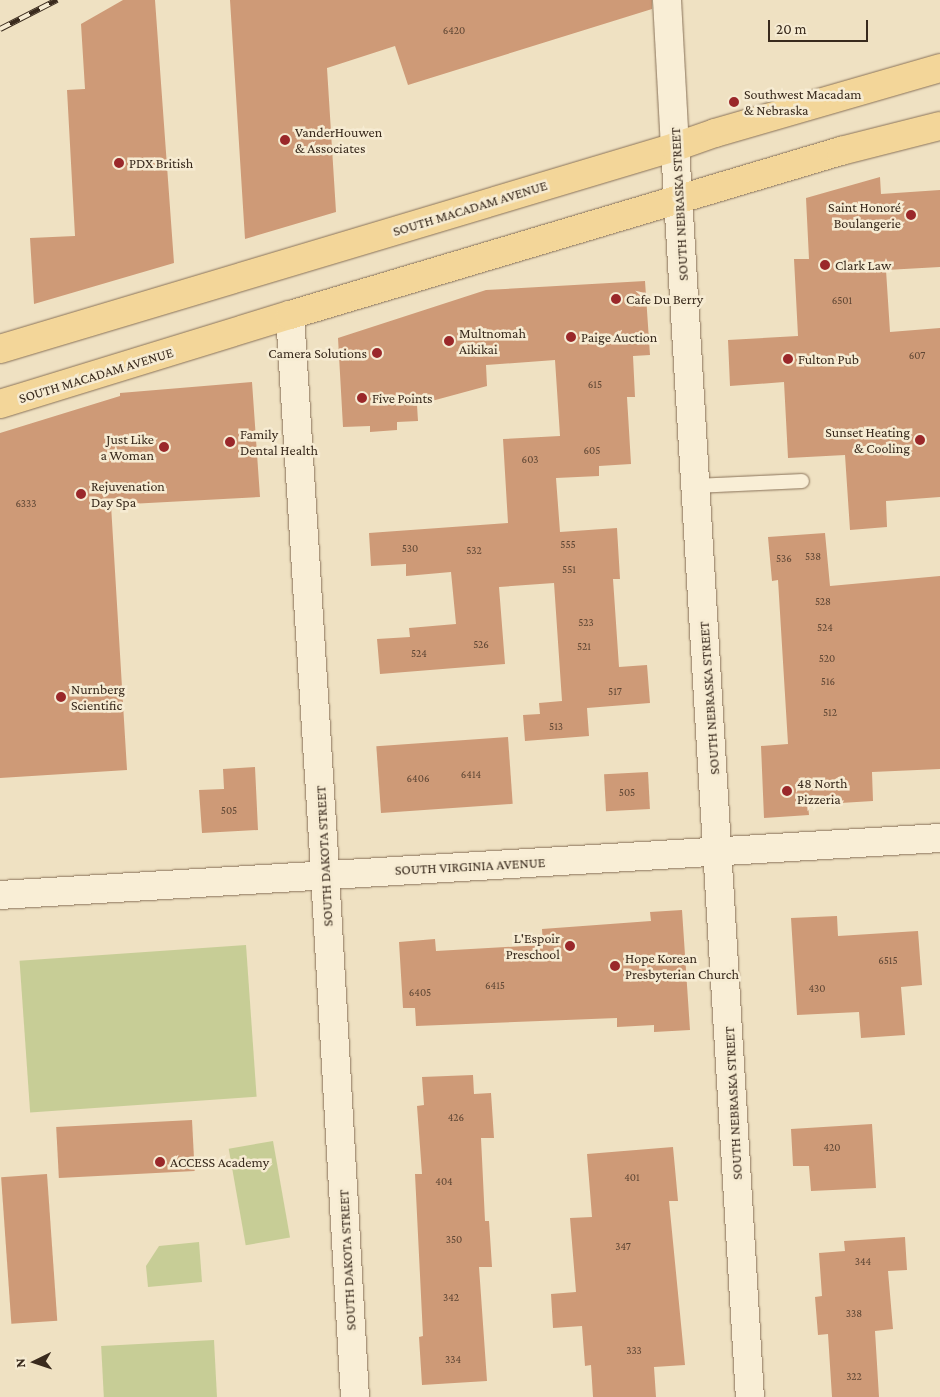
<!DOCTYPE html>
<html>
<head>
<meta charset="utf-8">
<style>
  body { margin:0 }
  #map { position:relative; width:940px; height:1397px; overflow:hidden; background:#efe1c2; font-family:"Crimson Pro",serif }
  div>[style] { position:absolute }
  .green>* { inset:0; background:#c7cd96; transform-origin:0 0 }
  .building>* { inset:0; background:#ce9a77; transform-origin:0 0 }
  .roads { filter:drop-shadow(0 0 1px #897259) drop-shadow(0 0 1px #897259) }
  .service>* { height:14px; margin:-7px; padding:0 7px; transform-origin:7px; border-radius:7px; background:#f9eed6 }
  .minor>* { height:28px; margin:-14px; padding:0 14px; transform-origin:14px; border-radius:14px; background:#f9eed6 }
  .tertiary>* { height:28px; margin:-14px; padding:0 14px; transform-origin:14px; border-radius:14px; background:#f9eed6 }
  .primary>* { height:28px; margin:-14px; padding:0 14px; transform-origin:14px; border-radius:14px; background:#f3d699 }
  .rail>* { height:5.5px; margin-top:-2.75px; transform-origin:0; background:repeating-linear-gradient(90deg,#f6ebd2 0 11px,#392a1d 0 22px); box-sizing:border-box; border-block:1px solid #392a1d }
  .dots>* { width:14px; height:14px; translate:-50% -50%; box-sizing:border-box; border:2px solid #f6ebd2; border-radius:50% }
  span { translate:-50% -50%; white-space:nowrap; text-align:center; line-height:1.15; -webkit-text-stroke:5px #f6ebd2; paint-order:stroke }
  .number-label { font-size:11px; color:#5e4634 }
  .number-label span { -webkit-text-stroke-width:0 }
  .poi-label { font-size:14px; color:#392a1d }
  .left { translate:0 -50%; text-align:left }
  .right { translate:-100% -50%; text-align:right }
  .street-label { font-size:14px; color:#392a1d }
  .north { position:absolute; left:10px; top:1337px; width:50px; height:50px; -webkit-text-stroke:4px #f6ebd2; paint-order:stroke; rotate:266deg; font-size:14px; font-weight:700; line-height:20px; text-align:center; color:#392a1d }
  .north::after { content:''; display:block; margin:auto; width:18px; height:22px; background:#392a1d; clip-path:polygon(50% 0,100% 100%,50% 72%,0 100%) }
  .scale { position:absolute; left:768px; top:20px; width:100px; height:22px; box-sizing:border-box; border:2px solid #392a1d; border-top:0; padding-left:6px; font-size:15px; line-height:18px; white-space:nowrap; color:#392a1d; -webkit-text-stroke:4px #f6ebd2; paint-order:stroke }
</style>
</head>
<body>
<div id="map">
  <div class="green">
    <div style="left:246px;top:945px;width:152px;height:227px;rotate:86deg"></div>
    <div style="left:273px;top:1141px;width:98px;height:45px;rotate:80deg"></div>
    <div style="clip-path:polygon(199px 1242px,202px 1282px,148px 1287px,146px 1266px,159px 1246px)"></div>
    <div style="left:214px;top:1340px;width:57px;height:113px;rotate:87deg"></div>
  </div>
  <div class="building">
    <div style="clip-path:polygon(123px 0,155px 0,174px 263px,34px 304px,30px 238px,75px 236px,67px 90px,85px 89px,81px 24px)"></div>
    <div style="clip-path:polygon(230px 0,652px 0,652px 9px,408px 85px,395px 46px,327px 68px,336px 212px,245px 239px)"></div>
    <div style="clip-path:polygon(880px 177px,881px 194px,940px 190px,940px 267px,886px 270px,890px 332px,940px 328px,940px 497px,886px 501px,887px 527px,850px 530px,845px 455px,788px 458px,784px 382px,730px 386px,728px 340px,798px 336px,794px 259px,809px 259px,806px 198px)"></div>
    <div style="clip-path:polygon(645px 281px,650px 355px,633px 356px,635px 397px,627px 397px,631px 464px,599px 466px,599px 476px,556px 478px,560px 532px,617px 528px,620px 579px,613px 579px,619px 667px,647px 665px,650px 703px,587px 708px,589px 736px,525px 741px,523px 715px,540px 714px,539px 703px,562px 701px,554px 583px,499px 587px,505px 664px,380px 674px,377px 639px,410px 637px,409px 628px,456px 624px,451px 572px,406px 576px,406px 564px,371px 566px,369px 533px,508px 523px,503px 439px,560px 436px,555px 360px,486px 365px,487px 386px,417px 405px,418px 421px,397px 422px,397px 430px,370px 432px,370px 426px,343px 427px,338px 338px,486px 290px)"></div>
    <div style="clip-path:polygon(252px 382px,260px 497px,111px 505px,127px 770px,0 778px,0 433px,120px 396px,120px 393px)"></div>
    <div style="clip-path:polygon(825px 533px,830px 586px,940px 576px,940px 769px,872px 772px,873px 801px,808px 805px,809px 815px,764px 818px,761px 746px,788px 744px,778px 580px,772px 581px,768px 537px)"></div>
    <div style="left:508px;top:737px;width:67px;height:132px;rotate:86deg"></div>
    <div style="clip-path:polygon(255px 767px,258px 830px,202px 833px,199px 790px,224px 789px,223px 769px)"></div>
    <div style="left:648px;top:772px;width:37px;height:44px;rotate:87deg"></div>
    <div style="clip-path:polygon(682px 910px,690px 1030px,654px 1032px,654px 1025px,617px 1027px,617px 1018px,416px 1026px,415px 1008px,403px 1008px,399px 942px,435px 939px,436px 951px,543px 945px,542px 929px,651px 921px,650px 912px)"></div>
    <div style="clip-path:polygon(837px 916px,838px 936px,918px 931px,922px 985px,901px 987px,905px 1035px,861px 1038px,859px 1012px,797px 1015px,791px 918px)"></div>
    <div style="clip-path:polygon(473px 1075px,474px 1094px,491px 1093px,494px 1138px,481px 1138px,485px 1221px,489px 1221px,492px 1267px,479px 1267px,487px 1381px,422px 1385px,419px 1337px,423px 1336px,415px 1174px,422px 1174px,417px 1106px,424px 1105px,422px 1077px)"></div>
    <div style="left:192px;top:1120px;width:51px;height:136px;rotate:87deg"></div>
    <div style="clip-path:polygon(872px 1124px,876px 1188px,811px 1191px,809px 1166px,793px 1166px,791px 1129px)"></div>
    <div style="clip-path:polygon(673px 1147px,678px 1201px,669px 1201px,685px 1365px,654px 1367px,656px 1397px,593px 1397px,591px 1365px,585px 1366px,582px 1326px,553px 1328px,551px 1294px,576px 1292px,570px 1218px,592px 1217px,587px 1154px)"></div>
    <div style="left:47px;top:1174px;width:147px;height:46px;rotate:86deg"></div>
    <div style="clip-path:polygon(905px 1237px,907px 1270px,888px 1271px,893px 1329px,875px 1331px,879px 1397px,832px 1397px,828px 1334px,818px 1335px,815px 1297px,822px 1296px,819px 1253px,845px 1251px,844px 1241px)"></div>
  </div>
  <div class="roads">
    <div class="service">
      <div style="left:696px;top:486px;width:106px;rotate:-2.7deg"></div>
    </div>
    <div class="minor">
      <div style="left:667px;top:0;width:147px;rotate:86.9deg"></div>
      <div style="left:290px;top:315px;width:525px;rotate:86.4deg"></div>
      <div style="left:323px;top:839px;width:559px;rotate:86.72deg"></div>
      <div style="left:0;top:895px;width:942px;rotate:-3.47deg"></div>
    </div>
    <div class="tertiary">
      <div style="left:675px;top:147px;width:1252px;rotate:86.57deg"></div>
    </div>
    <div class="primary">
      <div style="left:0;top:349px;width:705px;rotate:-16.66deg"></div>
      <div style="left:675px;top:147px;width:42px;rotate:-19.3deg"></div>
      <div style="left:715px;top:133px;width:234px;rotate:-16.1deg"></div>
      <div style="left:0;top:404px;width:303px;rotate:-17.1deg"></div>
      <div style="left:290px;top:315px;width:575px;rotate:-16.58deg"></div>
      <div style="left:841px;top:151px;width:102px;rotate:-14.2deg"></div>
    </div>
  </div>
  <div class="rail">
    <div style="left:0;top:29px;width:64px;rotate:-27deg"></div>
  </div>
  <div class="dots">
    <div style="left:734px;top:102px;background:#9a282a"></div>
    <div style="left:285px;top:140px;background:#9a282a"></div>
    <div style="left:119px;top:163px;background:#9a282a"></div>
    <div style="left:911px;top:215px;background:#9a282a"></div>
    <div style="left:825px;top:265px;background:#9a282a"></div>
    <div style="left:616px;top:299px;background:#9a282a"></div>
    <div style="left:571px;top:337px;background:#9a282a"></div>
    <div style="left:449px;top:341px;background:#9a282a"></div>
    <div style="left:377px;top:353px;background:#9a282a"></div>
    <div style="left:788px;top:359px;background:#9a282a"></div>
    <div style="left:362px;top:398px;background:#9a282a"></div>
    <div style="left:920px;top:440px;background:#9a282a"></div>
    <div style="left:230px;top:442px;background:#9a282a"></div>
    <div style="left:164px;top:447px;background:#9a282a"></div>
    <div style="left:81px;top:494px;background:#9a282a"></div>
    <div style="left:61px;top:697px;background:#9a282a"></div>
    <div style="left:787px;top:791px;background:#9a282a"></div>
    <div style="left:570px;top:946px;background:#9a282a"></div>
    <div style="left:615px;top:966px;background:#9a282a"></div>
    <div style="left:160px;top:1162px;background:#9a282a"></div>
  </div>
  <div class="number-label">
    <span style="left:454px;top:30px">6420</span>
    <span style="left:842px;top:300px">6501</span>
    <span style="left:917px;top:355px">607</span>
    <span style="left:595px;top:384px">615</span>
    <span style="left:592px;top:450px">605</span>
    <span style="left:530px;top:459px">603</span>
    <span style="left:26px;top:503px">6333</span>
    <span style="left:568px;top:544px">555</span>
    <span style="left:410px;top:548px">530</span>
    <span style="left:474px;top:550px">532</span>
    <span style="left:813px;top:556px">538</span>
    <span style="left:784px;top:558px">536</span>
    <span style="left:569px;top:569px">551</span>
    <span style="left:823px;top:601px">528</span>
    <span style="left:586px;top:622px">523</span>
    <span style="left:825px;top:627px">524</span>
    <span style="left:481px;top:644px">526</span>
    <span style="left:584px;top:646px">521</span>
    <span style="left:419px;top:653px">524</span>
    <span style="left:827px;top:658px">520</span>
    <span style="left:828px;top:681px">516</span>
    <span style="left:615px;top:691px">517</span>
    <span style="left:830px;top:712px">512</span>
    <span style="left:556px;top:726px">513</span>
    <span style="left:471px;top:774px">6414</span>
    <span style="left:418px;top:778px">6406</span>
    <span style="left:627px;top:792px">505</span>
    <span style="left:229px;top:810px">505</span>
    <span style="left:888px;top:960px">6515</span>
    <span style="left:495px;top:985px">6415</span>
    <span style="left:817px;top:988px">430</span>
    <span style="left:420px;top:992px">6405</span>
    <span style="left:456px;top:1117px">426</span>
    <span style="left:832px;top:1147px">420</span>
    <span style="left:632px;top:1177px">401</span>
    <span style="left:444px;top:1181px">404</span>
    <span style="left:454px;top:1239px">350</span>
    <span style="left:623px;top:1246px">347</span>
    <span style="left:863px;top:1261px">344</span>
    <span style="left:451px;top:1297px">342</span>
    <span style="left:854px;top:1313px">338</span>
    <span style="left:634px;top:1350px">333</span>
    <span style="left:453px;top:1359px">334</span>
    <span style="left:854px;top:1376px">322</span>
  </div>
  <div class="poi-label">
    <span class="left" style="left:744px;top:102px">Southwest Macadam<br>&amp; Nebraska</span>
    <span class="left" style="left:295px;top:140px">VanderHouwen<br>&amp; Associates</span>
    <span class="left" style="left:129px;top:163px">PDX British</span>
    <span class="right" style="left:901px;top:215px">Saint Honoré<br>Boulangerie</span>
    <span class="left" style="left:835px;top:265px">Clark Law</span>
    <span class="left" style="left:626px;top:299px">Cafe Du Berry</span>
    <span class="left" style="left:459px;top:341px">Multnomah<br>Aikikai</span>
    <span class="left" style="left:581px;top:337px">Paige Auction</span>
    <span class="right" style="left:367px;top:353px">Camera Solutions</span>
    <span class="left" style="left:798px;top:359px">Fulton Pub</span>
    <span class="left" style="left:372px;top:398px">Five Points</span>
    <span class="right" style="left:910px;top:440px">Sunset Heating<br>&amp; Cooling</span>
    <span class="left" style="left:240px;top:442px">Family<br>Dental Health</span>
    <span class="right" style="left:154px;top:447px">Just Like<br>a Woman</span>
    <span class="left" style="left:91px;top:494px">Rejuvenation<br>Day Spa</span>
    <span class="left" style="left:71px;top:697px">Nurnberg<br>Scientific</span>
    <span class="left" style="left:797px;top:791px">48 North<br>Pizzeria</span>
    <span class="right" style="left:560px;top:946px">L'Espoir<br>Preschool</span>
    <span class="left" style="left:625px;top:966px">Hope Korean<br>Presbyterian Church</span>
    <span class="left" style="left:170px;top:1162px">ACCESS Academy</span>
  </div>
  <div class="street-label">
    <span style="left:679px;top:204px;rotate:-93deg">SOUTH NEBRASKA STREET</span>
    <span style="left:470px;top:208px;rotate:-17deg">SOUTH MACADAM AVENUE</span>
    <span style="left:96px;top:375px;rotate:-17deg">SOUTH MACADAM AVENUE</span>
    <span style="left:709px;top:698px;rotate:-94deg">SOUTH NEBRASKA STREET</span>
    <span style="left:324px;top:856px;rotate:-93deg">SOUTH DAKOTA STREET</span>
    <span style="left:470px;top:866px;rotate:-3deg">SOUTH VIRGINIA AVENUE</span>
    <span style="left:733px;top:1103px;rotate:-93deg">SOUTH NEBRASKA STREET</span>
    <span style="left:347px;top:1260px;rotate:-93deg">SOUTH DAKOTA STREET</span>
  </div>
  <div class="north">N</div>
  <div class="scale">20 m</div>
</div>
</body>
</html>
